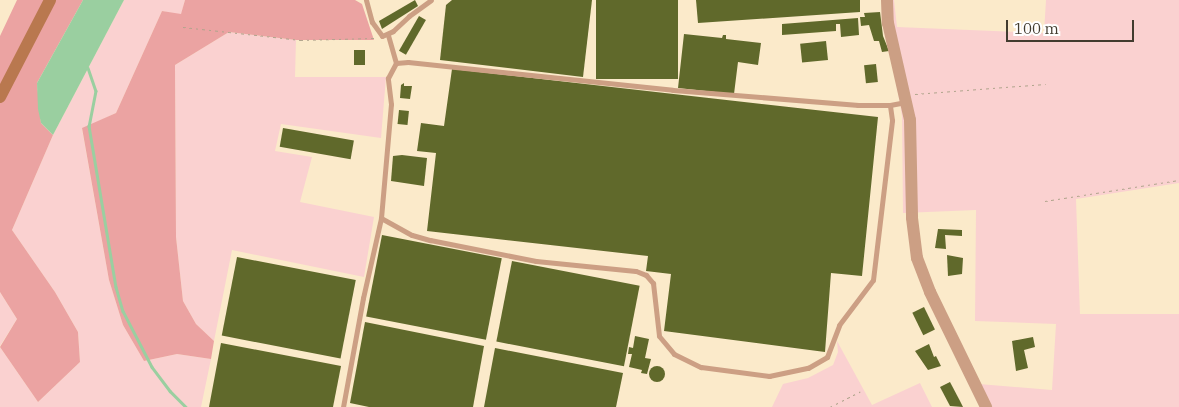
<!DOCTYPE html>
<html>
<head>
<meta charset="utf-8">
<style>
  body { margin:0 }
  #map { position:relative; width:1179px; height:407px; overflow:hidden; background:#fbeaca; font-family:"IBM Plex Serif",serif }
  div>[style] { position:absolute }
  .green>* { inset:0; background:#fad1d0 }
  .forest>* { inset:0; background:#eba3a2 }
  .water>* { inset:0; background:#9acfa0 }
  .stream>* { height:2.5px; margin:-1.25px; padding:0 1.25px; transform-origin:1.25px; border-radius:1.25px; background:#9acfa0 }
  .building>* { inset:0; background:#60692b; transform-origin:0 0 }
  .round { border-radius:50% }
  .path>* { height:1px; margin-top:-0.5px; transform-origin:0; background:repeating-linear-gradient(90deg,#b0a48c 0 2.5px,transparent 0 6.5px) }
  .service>* { height:5px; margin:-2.5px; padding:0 2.5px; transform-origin:2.5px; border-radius:2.5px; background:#cc9f84 }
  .tertiary>* { height:12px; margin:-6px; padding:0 6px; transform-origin:6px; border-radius:6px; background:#cc9f84 }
  .secondary>* { height:12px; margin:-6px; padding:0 6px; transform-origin:6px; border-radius:6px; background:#b9784f }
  span { translate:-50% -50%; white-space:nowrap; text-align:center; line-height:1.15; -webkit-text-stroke:5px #fff; paint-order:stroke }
  .scale { position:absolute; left:1006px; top:20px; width:128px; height:22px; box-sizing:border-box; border:2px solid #423c2f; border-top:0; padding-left:6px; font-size:15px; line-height:18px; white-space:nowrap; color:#423c2f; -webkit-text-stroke:4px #fff; paint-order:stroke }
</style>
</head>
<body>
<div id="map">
  <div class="green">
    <div style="clip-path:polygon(124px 0,185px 0,181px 15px,162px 11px,116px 113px,82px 129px,109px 280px,123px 325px,144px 361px,177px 354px,211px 359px,201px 407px,0 407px,0 347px,38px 402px,80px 362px,78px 332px,55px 292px,12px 230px,53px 135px)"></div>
    <div style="clip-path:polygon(882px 0,894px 0,897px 27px,1044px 33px,1046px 0,1179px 0,1179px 183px,1076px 199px,1080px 314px,1179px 314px,1179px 407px,990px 407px,979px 384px,1052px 390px,1056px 324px,975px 321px,976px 210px,903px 213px,902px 116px)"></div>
    <div style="clip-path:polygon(229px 32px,296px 40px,295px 77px,386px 77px,381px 138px,281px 124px,275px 151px,312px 157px,300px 202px,374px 217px,364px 277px,232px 250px,214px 341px,196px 324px,183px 301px,176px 237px,175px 65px)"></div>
    <div style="clip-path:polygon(0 292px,17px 319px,0 346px)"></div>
    <div style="clip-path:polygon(837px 341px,872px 405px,920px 383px,932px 407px,772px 407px,783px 384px,808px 378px,833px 365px,838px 352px)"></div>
  </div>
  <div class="forest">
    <div style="clip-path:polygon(17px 0,83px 0,37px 83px,41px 123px,53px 135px,12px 230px,55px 292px,78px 332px,80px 362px,38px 402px,0 347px,17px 319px,0 292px,0 36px)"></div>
    <div style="clip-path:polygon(185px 0,355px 0,362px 4px,374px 40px,296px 40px,229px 32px,175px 65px,176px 237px,183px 301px,196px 324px,214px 341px,211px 359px,177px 354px,144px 361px,123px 325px,109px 280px,82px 128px,116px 113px,162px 11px,181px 14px)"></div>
  </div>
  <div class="water">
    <div style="clip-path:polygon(83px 0,124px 0,53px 135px,41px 123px,38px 109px,37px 83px)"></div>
  </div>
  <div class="stream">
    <div style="left:88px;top:68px;width:24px;rotate:71deg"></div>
    <div style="left:96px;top:91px;width:36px;rotate:101deg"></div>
    <div style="left:89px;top:126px;width:163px;rotate:80.5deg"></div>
    <div style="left:116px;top:287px;width:25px;rotate:74deg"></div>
    <div style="left:123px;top:311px;width:63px;rotate:62.6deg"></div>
    <div style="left:152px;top:367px;width:30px;rotate:53deg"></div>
    <div style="left:170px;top:391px;width:23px;rotate:45deg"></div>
  </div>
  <div class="building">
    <div style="clip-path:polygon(415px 0,418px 6px,382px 29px,379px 21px)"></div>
    <div style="clip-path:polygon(452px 0,592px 0,583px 77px,440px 60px,446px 5px)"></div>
    <div style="left:596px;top:0;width:82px;height:79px"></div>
    <div style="clip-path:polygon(696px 0,860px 0,860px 12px,698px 23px)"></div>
    <div style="clip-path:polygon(880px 12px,883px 36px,889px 51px,882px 52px,879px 41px,874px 41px,869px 25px,861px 26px,860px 17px,865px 17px,864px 13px)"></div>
    <div style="left:419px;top:16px;width:8px;height:40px;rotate:30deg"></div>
    <div style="clip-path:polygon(858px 18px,859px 35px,841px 37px,840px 24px,836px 24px,836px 31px,782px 35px,782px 24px)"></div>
    <div style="clip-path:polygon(684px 34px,722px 38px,723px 35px,726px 35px,726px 39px,761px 43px,758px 65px,738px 62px,734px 94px,678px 88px)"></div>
    <div style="left:826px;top:41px;width:19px;height:26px;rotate:84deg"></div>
    <div style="left:354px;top:50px;width:11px;height:15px"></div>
    <div style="left:876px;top:64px;width:18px;height:12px;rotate:84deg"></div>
    <div style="clip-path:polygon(452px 69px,878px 117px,862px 276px,831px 273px,825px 352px,664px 331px,671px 274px,646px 271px,648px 256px,427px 231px,436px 153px,417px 151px,421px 123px,444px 126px)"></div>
    <div style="clip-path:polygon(404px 83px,404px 86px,412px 86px,410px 99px,400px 98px,401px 85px)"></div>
    <div style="left:399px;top:110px;width:10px;height:14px;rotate:6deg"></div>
    <div style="left:283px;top:128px;width:72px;height:19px;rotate:10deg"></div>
    <div style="clip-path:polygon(402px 155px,427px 158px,424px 186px,391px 181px,393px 156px)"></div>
    <div style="clip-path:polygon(938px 229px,962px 230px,962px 236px,945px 235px,946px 249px,935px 248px)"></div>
    <div style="left:382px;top:235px;width:122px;height:83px;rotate:11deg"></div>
    <div style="clip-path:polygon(947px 255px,963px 258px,962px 274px,948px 276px)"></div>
    <div style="left:237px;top:257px;width:121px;height:80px;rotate:11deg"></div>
    <div style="left:512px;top:261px;width:130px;height:82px;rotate:11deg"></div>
    <div style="left:924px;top:307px;width:25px;height:13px;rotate:64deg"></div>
    <div style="clip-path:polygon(365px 322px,484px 346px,473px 407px,369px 407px,350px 403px)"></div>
    <div style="clip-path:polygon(635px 336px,649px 339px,645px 358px,651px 359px,647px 374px,641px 373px,642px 370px,629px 367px,632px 354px,628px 354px,629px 347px,633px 348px)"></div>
    <div style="clip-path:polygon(1033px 337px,1035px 347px,1024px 350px,1028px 368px,1016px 371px,1012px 341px)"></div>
    <div style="clip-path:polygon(221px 343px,341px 366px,333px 407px,209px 407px)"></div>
    <div style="clip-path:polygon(929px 344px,934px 357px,936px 356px,941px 366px,928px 370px,915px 351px)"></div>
    <div style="clip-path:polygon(495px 348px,623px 373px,616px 407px,484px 407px)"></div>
    <div class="round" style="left:649px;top:366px;width:16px;height:16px"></div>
    <div style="clip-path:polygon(950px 382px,960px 401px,963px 407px,950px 406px,940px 387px)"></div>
  </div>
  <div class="path">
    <div style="left:183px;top:27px;width:118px;rotate:6.3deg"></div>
    <div style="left:300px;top:40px;width:74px;rotate:-1.5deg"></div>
    <div style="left:915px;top:94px;width:131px;rotate:-4.4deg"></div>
    <div style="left:1045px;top:201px;width:136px;rotate:-8.9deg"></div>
    <div style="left:830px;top:407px;width:34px;rotate:-27deg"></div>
  </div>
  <div class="service">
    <div style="left:366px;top:0;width:23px;rotate:75deg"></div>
    <div style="left:372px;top:22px;width:17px;rotate:54deg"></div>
    <div style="left:382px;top:36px;width:12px;rotate:-24deg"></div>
    <div style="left:393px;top:31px;width:22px;rotate:-43deg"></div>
    <div style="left:409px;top:16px;width:27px;rotate:-36deg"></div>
    <div style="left:396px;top:63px;width:12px;rotate:-5deg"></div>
    <div style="left:408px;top:62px;width:266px;rotate:6deg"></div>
    <div style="left:673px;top:90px;width:186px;rotate:4.6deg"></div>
    <div style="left:858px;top:105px;width:32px"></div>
    <div style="left:890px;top:105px;width:16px;rotate:-11deg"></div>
    <div style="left:381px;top:218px;width:35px;rotate:29deg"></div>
    <div style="left:412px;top:235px;width:19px;rotate:16deg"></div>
    <div style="left:430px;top:240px;width:108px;rotate:11.2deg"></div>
    <div style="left:536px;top:261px;width:100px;rotate:5.7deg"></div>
    <div style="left:636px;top:271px;width:11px;rotate:22deg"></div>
    <div style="left:646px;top:275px;width:11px;rotate:49deg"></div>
    <div style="left:653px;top:283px;width:53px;rotate:83.5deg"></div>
    <div style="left:659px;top:336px;width:23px;rotate:50deg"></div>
    <div style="left:674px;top:354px;width:30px;rotate:26deg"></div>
    <div style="left:701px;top:367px;width:69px;rotate:7.5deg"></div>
    <div style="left:769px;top:376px;width:40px;rotate:-12deg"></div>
    <div style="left:808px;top:368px;width:22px;rotate:-30deg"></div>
    <div style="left:827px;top:357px;width:34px;rotate:-69deg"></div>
    <div style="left:839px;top:325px;width:56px;rotate:-52.9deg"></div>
    <div style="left:873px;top:280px;width:161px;rotate:-83.2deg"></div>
    <div style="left:892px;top:120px;width:15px;rotate:-98deg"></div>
    <div style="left:343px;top:407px;width:111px;rotate:-79.6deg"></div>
    <div style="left:363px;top:298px;width:82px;rotate:-77.3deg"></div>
    <div style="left:381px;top:218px;width:114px;rotate:-85deg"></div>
    <div style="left:391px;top:104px;width:26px;rotate:-97deg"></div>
    <div style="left:388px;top:78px;width:17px;rotate:-62deg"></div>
    <div style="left:396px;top:63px;width:29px;rotate:-106deg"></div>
  </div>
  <div class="tertiary">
    <div style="left:887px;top:0;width:23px;rotate:88deg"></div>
    <div style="left:888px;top:23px;width:99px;rotate:77.2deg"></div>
    <div style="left:910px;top:120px;width:98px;rotate:88.8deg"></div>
    <div style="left:912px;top:218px;width:40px;rotate:82.9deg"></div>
    <div style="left:917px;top:258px;width:36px;rotate:69deg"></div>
    <div style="left:930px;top:292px;width:128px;rotate:64deg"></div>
  </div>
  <div class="secondary">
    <div style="left:0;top:97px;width:109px;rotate:-62.7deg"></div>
  </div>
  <div class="scale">100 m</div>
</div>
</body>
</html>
